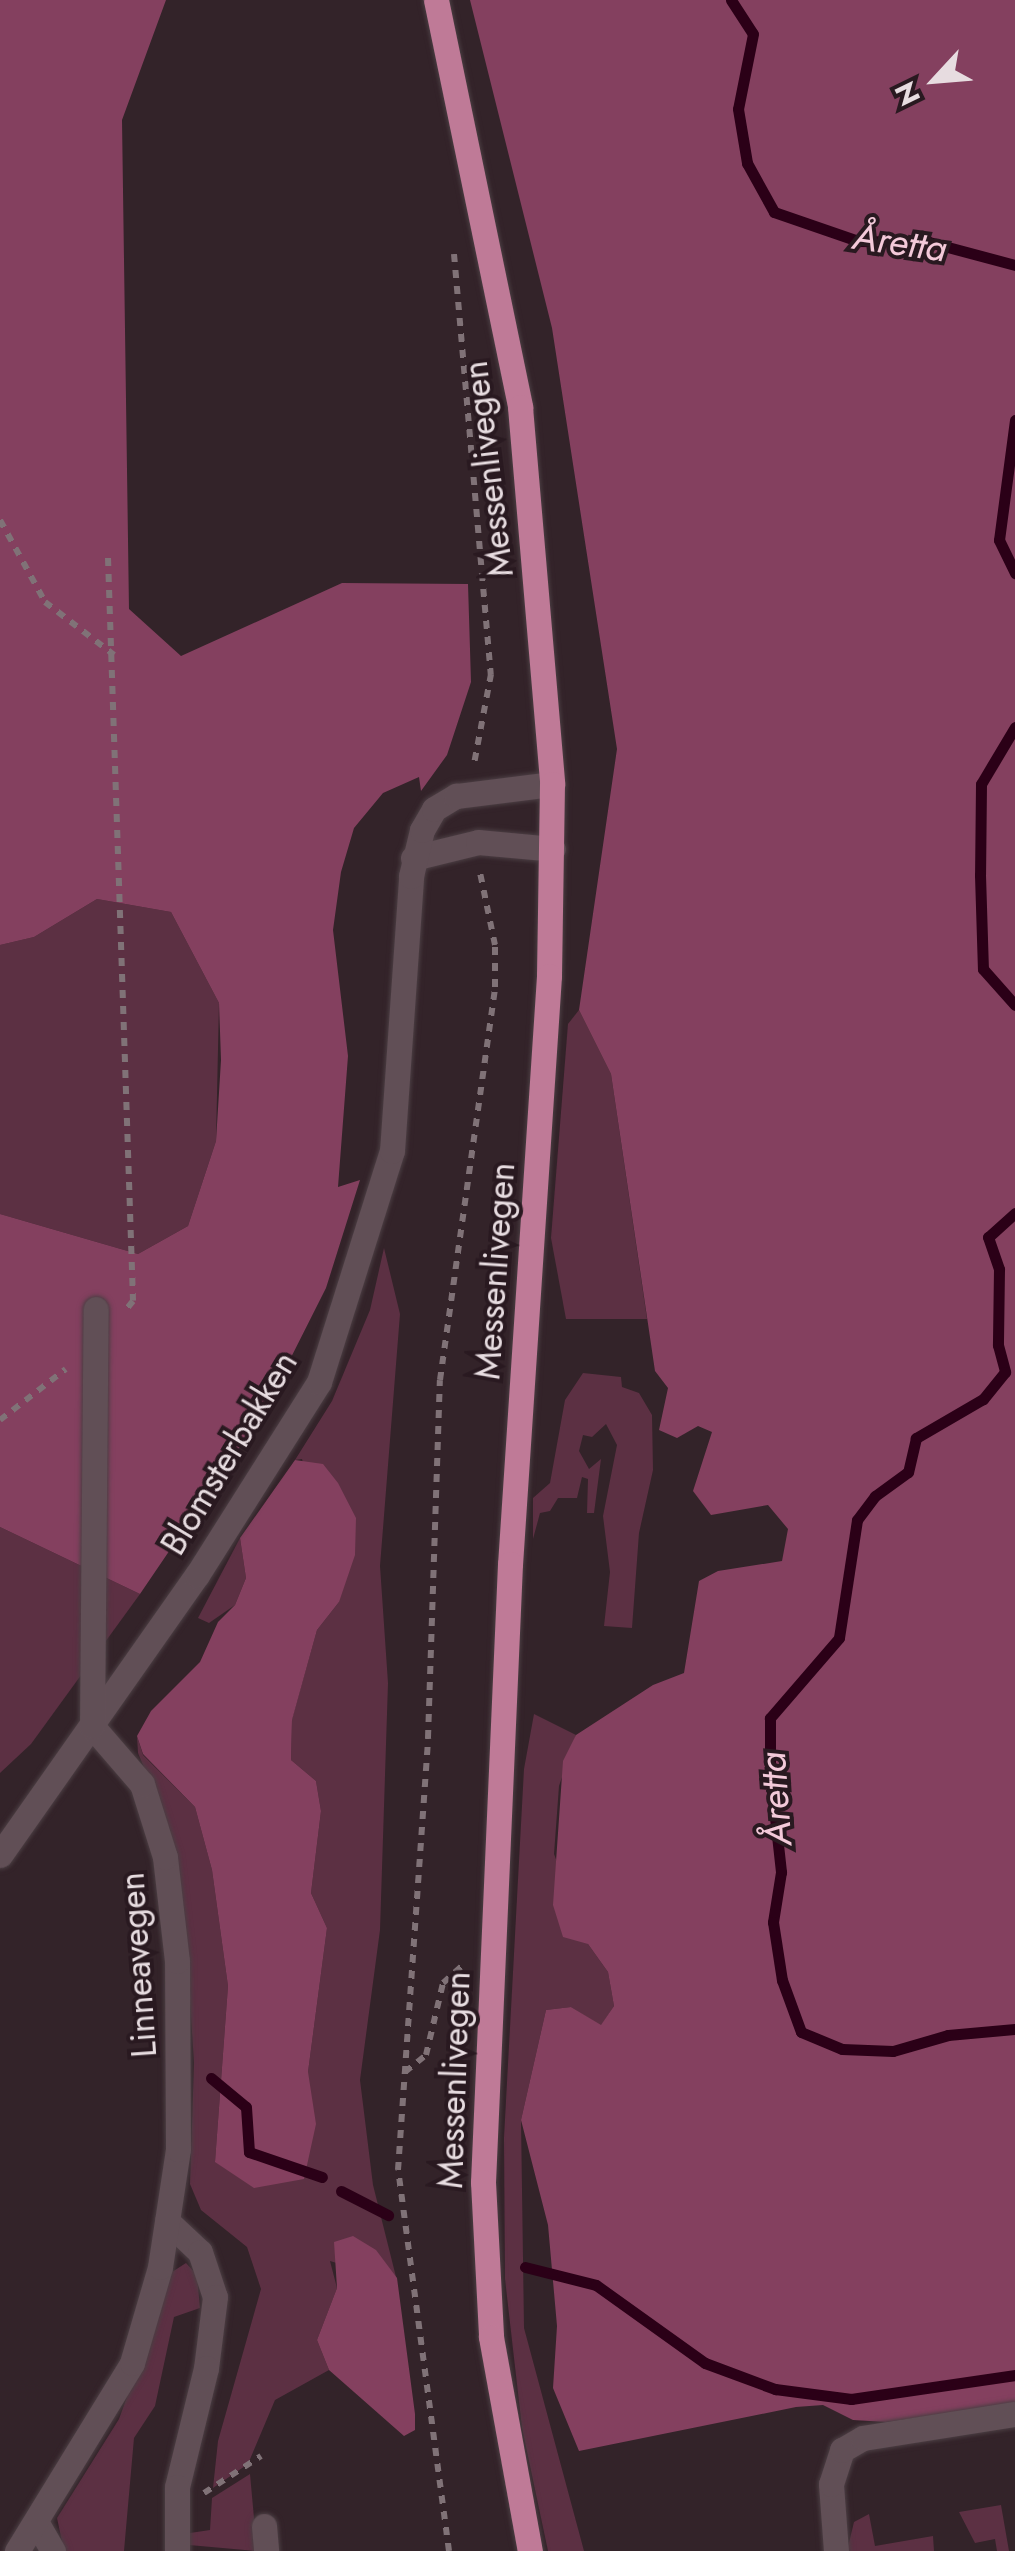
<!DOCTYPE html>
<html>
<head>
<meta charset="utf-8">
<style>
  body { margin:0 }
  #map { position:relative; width:1015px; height:2551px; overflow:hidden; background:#332329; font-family:Jost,sans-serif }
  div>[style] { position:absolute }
  .green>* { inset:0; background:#5c3043 }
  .forest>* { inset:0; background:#84405f }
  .stream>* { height:11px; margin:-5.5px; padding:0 5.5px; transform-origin:5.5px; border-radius:5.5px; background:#2b0017 }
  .path>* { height:6px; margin-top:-3px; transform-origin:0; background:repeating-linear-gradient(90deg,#807277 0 8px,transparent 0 16px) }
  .roads { filter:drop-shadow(0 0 2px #4b3e43) drop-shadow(0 0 2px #4b3e43) }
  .minor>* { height:25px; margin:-12.5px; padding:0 12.5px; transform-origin:12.5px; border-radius:12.5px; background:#614f56 }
  .major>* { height:25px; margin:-12.5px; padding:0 12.5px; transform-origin:12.5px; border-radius:12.5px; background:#bf7a97 }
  span { translate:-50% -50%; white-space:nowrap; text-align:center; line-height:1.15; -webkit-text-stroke:8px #291920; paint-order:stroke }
  .street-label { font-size:35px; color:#e7dce0 }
  .water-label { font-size:38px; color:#f3c9d9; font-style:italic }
  .north { position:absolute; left:885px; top:30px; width:100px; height:100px; -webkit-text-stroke:8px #291920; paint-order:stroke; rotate:244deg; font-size:28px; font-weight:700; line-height:40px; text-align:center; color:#e7dce0 }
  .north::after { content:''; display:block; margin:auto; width:35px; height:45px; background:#e7dce0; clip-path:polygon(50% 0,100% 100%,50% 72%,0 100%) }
</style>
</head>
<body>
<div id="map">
  <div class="green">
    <div style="clip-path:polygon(97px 899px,171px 912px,219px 1003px,216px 1141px,188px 1226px,138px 1254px,0 1214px,0 945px,34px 937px)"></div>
    <div style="clip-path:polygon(579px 1010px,611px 1074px,647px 1319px,566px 1319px,551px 1238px,568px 1024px)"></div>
    <div style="clip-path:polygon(384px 1248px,400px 1314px,380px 1566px,388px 1683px,380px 1930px,360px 2080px,373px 2185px,397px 2281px,330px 2261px,337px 2288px,317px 2340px,329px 2370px,275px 2400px,248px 2464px,213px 2488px,218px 2441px,261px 2289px,247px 2247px,201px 2210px,190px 2184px,194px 2063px,184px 1908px,170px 1830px,138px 1753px,137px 1736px,143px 1755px,195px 1807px,212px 1870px,228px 1986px,215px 2162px,308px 2072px,327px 1928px,311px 1893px,321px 1811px,316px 1781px,291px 1760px,292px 1719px,317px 1630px,339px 1602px,302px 1459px,295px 1460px,332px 1401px,370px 1310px)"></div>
    <div style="clip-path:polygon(583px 1373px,621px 1377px,622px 1387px,639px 1393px,652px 1415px,653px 1470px,639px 1533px,632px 1628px,604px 1626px,610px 1572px,603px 1516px,617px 1445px,606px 1424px,592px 1437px,583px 1435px,579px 1451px,589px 1469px,601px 1459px,594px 1513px,587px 1513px,588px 1479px,582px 1477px,577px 1498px,558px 1498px,550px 1511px,540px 1513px,533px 1539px,533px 1498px,550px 1483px,565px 1400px)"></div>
    <div style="clip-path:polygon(0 1527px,140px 1594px,31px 1744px,0 1773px)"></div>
    <div style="clip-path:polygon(240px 1538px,246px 1578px,235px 1605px,209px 1623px,198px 1618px)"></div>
    <div style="clip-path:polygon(534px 1714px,576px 1735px,559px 1786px,554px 1854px,588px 1944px,608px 1972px,614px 2006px,601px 2026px,571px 2007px,546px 2010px,521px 2120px,524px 2328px,584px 2551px,548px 2551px,522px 2428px,505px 2279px,504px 2138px,524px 1769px)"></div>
    <div style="clip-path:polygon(186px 2263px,197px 2275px,200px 2308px,174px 2317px,155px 2406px,134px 2438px,124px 2551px,64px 2551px,57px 2518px,119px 2419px,172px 2272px)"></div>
    <div style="clip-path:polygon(250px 2474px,257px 2551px,189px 2545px,190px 2533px,210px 2530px,212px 2498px)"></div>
    <div style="clip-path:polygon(1001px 2505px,1009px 2551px,997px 2551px,995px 2539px,975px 2543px,959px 2512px)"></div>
    <div style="clip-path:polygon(869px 2514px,875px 2546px,933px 2536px,934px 2551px,847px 2551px,854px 2522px)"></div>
  </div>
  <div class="forest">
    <div style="clip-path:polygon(0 0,166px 0,122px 120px,129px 609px,181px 656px,342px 583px,468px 584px,471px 682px,447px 755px,421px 791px,419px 777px,383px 793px,354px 828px,341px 872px,333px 930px,348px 1056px,338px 1187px,360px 1180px,326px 1288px,263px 1413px,140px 1594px,0 1527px,0 1214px,138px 1254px,188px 1226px,216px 1141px,221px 1060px,219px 1003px,171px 912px,97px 899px,34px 937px,0 945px)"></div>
    <div style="clip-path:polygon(470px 0,1015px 0,1015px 2404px,886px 2422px,853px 2420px,823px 2405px,796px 2407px,579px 2451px,553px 2388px,557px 2326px,548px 2225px,521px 2120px,546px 2010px,571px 2007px,601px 2025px,614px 2006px,608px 1972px,588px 1944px,563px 1937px,553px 1905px,563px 1761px,576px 1735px,653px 1685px,684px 1673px,699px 1581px,718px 1571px,782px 1561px,788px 1529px,768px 1505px,711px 1515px,693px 1491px,712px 1432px,698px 1426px,677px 1438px,659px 1430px,668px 1388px,655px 1371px,611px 1074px,579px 1010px,617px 749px,552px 328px)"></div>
    <div style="clip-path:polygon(295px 1460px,323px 1464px,338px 1483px,356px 1518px,355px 1555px,339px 1602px,317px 1630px,292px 1720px,291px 1760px,316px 1781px,321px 1811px,311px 1893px,327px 1928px,308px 2072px,316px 2124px,304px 2179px,254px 2188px,215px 2162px,228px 1986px,212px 1870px,195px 1807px,143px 1754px,137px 1736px,151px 1711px,200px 1662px,218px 1622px,235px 1605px,246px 1578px,240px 1538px)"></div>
    <div style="clip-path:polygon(353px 2236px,376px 2250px,397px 2278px,415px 2414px,415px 2430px,404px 2436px,329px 2370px,317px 2340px,337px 2288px,334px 2242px)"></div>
  </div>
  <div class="stream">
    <div style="left:731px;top:0;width:40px;rotate:57.1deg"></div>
    <div style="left:753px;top:34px;width:76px;rotate:101.3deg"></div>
    <div style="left:738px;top:109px;width:55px;rotate:80.5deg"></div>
    <div style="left:747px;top:163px;width:56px;rotate:61.1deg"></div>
    <div style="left:774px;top:212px;width:89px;rotate:19deg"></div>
    <div style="left:858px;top:241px;width:71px;rotate:0.8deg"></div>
    <div style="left:929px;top:242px;width:89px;rotate:15deg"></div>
    <div style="left:1015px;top:420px;width:121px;rotate:97.6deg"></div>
    <div style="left:999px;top:540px;width:37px;rotate:64deg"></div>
    <div style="left:1015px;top:727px;width:66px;rotate:120.8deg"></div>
    <div style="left:981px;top:784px;width:91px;rotate:90.6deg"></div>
    <div style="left:980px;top:875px;width:94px;rotate:88.2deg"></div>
    <div style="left:983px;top:969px;width:48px;rotate:48.4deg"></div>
    <div style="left:1015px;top:1213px;width:36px;rotate:138deg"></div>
    <div style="left:988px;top:1237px;width:34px;rotate:71deg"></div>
    <div style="left:999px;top:1269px;width:76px;rotate:90.8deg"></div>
    <div style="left:998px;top:1345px;width:28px;rotate:75deg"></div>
    <div style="left:1005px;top:1372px;width:35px;rotate:129deg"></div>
    <div style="left:983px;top:1399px;width:78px;rotate:149.8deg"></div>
    <div style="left:916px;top:1438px;width:35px;rotate:103deg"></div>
    <div style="left:908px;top:1472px;width:41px;rotate:144deg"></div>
    <div style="left:875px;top:1496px;width:30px;rotate:127deg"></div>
    <div style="left:857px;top:1520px;width:119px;rotate:98.7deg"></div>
    <div style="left:839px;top:1638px;width:106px;rotate:130.8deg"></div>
    <div style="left:770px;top:1718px;width:54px;rotate:90deg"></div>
    <div style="left:770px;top:1772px;width:101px;rotate:83.7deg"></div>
    <div style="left:781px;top:1872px;width:51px;rotate:99.1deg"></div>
    <div style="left:773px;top:1922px;width:59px;rotate:81.2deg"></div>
    <div style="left:782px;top:1980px;width:55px;rotate:69.9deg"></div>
    <div style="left:801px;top:2032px;width:44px;rotate:22.5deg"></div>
    <div style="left:842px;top:2049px;width:51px;rotate:2.2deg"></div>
    <div style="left:893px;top:2051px;width:57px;rotate:-16.2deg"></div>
    <div style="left:948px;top:2035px;width:67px;rotate:-5.1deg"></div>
    <div style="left:211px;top:2078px;width:45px;rotate:39.6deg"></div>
    <div style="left:246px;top:2107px;width:45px;rotate:86.2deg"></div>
    <div style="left:249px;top:2152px;width:77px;rotate:18.9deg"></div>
    <div style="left:341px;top:2191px;width:53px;rotate:27.1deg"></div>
    <div style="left:525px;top:2267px;width:73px;rotate:14.2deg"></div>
    <div style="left:596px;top:2285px;width:134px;rotate:35.6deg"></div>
    <div style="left:705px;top:2363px;width:75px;rotate:20.4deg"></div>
    <div style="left:775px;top:2389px;width:77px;rotate:7.5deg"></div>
    <div style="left:851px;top:2399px;width:166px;rotate:-8.3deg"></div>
  </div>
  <div class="path">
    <div style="left:454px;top:254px;width:422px;rotate:85deg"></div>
    <div style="left:491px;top:674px;width:92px;rotate:100.7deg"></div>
    <div style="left:0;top:520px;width:94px;rotate:61.2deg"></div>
    <div style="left:45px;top:602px;width:87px;rotate:37.5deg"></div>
    <div style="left:108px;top:558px;width:743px;rotate:88.07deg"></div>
    <div style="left:133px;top:1301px;width:13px;rotate:129deg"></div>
    <div style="left:0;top:1420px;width:83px;rotate:-37.7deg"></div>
    <div style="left:405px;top:2072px;width:27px;rotate:-39deg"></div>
    <div style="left:426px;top:2055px;width:74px;rotate:-76.7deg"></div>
    <div style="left:443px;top:1983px;width:25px;rotate:-42deg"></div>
    <div style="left:204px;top:2493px;width:68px;rotate:-33deg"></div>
    <div style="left:449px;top:2551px;width:384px;rotate:-97.6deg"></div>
    <div style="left:398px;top:2170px;width:433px;rotate:-86deg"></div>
    <div style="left:428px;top:1738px;width:358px;rotate:-88.1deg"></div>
    <div style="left:440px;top:1380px;width:397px;rotate:-82deg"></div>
    <div style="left:495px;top:987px;width:42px;rotate:-90deg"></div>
    <div style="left:495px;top:945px;width:79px;rotate:-101.7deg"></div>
  </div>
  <div class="roads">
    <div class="minor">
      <div style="left:413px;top:858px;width:67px;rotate:-13.8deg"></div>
      <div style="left:478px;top:842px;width:75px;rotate:5.3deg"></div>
      <div style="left:0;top:1855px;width:342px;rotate:-54.9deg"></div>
      <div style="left:197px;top:1575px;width:228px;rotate:-57.7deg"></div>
      <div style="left:319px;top:1382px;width:242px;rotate:-72.5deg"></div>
      <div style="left:392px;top:1151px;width:276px;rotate:-86deg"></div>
      <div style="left:411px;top:876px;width:47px;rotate:-76.6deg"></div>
      <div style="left:422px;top:830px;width:24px;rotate:-60deg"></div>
      <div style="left:434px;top:809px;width:26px;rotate:-31deg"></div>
      <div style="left:456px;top:796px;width:97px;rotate:-7.1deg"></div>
      <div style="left:167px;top:2221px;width:45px;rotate:43.2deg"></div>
      <div style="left:200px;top:2252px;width:47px;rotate:71.6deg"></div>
      <div style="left:215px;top:2297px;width:72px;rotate:97.2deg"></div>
      <div style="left:206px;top:2368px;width:122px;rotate:103.7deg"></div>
      <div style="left:177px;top:2487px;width:64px;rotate:90deg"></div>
      <div style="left:38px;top:2525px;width:30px;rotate:60deg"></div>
      <div style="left:264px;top:2526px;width:25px;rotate:85deg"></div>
      <div style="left:17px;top:2551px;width:220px;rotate:-58.5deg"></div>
      <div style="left:132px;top:2363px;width:100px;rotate:-73.7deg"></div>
      <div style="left:160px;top:2267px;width:119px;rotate:-81.3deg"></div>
      <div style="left:178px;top:2149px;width:188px;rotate:-90.3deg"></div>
      <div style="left:177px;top:1961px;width:105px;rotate:-96.6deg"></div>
      <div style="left:165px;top:1857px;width:77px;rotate:-107.5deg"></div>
      <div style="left:142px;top:1784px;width:77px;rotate:-130.8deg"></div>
      <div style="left:92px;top:1726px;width:417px;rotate:-89.5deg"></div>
      <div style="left:836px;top:2551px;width:67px;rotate:-94.3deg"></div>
      <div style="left:831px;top:2484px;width:36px;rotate:-72deg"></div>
      <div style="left:842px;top:2450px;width:24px;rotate:-30deg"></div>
      <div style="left:863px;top:2438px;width:154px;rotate:-9deg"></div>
    </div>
    <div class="major">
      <div style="left:436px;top:0;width:416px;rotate:78.3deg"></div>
      <div style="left:520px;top:407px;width:378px;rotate:85.1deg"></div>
      <div style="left:552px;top:784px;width:192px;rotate:90.9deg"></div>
      <div style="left:549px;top:976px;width:589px;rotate:93.79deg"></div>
      <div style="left:510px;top:1564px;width:619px;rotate:92.5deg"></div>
      <div style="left:483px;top:2182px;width:155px;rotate:87deg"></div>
      <div style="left:491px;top:2337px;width:218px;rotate:79.7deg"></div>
    </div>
  </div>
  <div class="street-label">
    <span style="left:488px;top:469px;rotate:-97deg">Messenlivegen</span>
    <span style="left:495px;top:1271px;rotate:-86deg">Messenlivegen</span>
    <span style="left:229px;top:1453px;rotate:-59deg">Blomsterbakken</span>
    <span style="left:138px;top:1965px;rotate:-94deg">Linneavegen</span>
    <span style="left:454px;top:2080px;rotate:-88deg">Messenlivegen</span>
  </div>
  <div class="water-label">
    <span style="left:900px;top:242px;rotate:8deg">Åretta</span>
    <span style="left:775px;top:1799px;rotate:-94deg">Åretta</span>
  </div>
  <div class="north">N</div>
</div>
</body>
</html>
